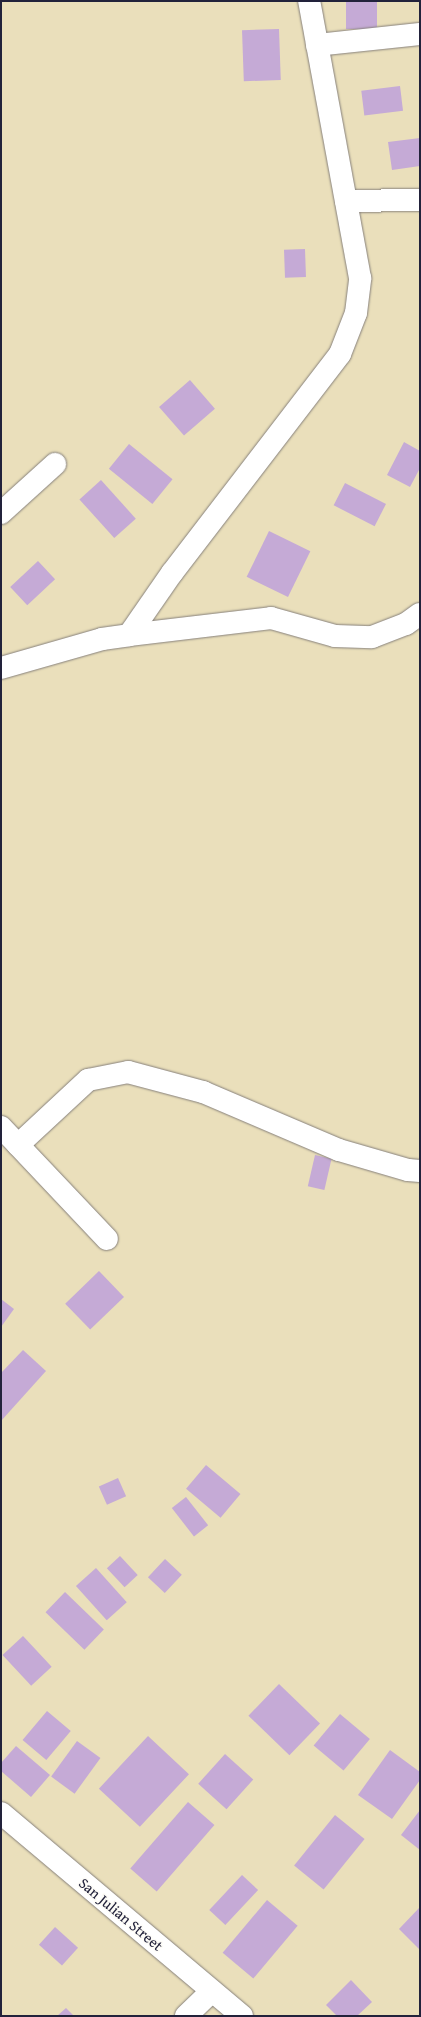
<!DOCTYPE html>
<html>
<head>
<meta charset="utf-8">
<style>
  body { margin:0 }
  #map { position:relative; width:421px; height:2017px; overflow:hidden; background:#eadfbb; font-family:"Gentium Book Plus",serif }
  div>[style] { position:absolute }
  .building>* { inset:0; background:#c5aad6; transform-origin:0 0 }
  .roads { filter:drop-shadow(0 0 1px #86807b) drop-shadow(0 0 1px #86807b) }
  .minor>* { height:22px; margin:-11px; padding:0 11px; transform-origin:11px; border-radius:11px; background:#fff }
  .tertiary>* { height:22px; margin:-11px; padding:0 11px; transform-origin:11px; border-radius:11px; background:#fff }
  span { translate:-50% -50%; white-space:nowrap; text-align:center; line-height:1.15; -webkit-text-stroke:3px #fdfcf7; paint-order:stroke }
  .street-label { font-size:15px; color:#22223b }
  .frame { position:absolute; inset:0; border:2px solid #22223b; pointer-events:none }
</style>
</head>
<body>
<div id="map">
  <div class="building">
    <div style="left:346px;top:1px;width:31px;height:28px"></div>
    <div style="left:279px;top:29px;width:51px;height:37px;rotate:88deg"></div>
    <div style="left:400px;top:86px;width:25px;height:39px;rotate:83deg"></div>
    <div style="clip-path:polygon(420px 138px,420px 166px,392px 170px,388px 142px)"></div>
    <div style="left:305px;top:249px;width:28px;height:21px;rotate:88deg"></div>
    <div style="left:190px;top:380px;width:38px;height:41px;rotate:49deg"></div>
    <div style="clip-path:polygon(404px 442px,420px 451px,420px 468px,410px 487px,387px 475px)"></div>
    <div style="left:129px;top:444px;width:56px;height:32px;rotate:39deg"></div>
    <div style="left:101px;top:480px;width:52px;height:29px;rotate:48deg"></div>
    <div style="left:345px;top:483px;width:46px;height:25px;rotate:27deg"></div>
    <div style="left:269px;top:531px;width:46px;height:51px;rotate:26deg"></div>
    <div style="left:38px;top:561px;width:25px;height:38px;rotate:47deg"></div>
    <div style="left:315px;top:1155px;width:17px;height:32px;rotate:13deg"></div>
    <div style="left:99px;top:1271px;width:36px;height:47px;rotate:46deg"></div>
    <div style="clip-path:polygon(1px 1299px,14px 1309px,1px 1327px)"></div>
    <div style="clip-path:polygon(23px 1350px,46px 1371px,1px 1421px,1px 1373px)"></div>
    <div style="left:206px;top:1465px;width:45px;height:31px;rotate:40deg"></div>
    <div style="left:118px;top:1478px;width:20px;height:21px;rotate:66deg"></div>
    <div style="left:186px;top:1497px;width:36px;height:18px;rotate:52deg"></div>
    <div style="left:120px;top:1556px;width:26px;height:18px;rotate:47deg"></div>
    <div style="left:165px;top:1559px;width:23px;height:25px;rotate:43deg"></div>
    <div style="left:96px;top:1568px;width:46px;height:27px;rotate:48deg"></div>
    <div style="left:65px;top:1592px;width:54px;height:28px;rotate:44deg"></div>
    <div style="left:23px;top:1636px;width:42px;height:28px;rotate:47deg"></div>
    <div style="left:279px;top:1684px;width:57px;height:44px;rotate:44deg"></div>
    <div style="left:47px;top:1711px;width:31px;height:38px;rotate:40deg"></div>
    <div style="left:340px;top:1714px;width:39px;height:41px;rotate:40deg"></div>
    <div style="left:148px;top:1736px;width:56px;height:72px;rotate:43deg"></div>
    <div style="left:77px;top:1741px;width:29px;height:44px;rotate:36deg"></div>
    <div style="clip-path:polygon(16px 1746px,50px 1775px,31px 1797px,1px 1771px,1px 1763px)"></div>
    <div style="clip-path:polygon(390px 1750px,420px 1772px,420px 1780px,392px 1819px,358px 1795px)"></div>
    <div style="left:225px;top:1754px;width:38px;height:40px;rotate:42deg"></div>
    <div style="left:188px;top:1802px;width:35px;height:88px;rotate:41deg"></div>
    <div style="clip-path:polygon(420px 1810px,420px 1850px,401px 1835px)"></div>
    <div style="left:335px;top:1815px;width:38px;height:65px;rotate:39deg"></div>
    <div style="left:242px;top:1875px;width:22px;height:48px;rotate:43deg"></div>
    <div style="left:267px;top:1900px;width:40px;height:69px;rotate:40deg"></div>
    <div style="clip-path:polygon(420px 1907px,420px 1950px,399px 1929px)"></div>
    <div style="left:55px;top:1927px;width:31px;height:24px;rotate:42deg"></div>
    <div style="clip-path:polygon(351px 1980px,372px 2002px,357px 2016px,337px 2016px,326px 2005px)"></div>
    <div style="clip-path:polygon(66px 2008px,74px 2016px,57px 2016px)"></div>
  </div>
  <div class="roads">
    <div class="minor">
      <div style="left:317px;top:45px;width:104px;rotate:-6.1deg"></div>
      <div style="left:346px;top:201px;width:74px;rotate:-0.8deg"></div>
      <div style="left:1px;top:513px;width:73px;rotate:-42.2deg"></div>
      <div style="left:129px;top:635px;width:75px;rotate:-55.3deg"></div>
      <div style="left:172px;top:573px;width:276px;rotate:-52.5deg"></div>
      <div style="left:340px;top:354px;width:44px;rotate:-68.7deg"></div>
      <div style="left:356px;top:313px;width:35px;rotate:-83deg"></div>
      <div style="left:360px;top:278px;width:282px;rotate:-100.4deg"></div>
      <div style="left:1px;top:668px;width:105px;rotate:-16deg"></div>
      <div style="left:102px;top:639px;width:27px;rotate:-8deg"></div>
      <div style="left:129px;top:635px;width:143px;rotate:-6.8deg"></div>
      <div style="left:271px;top:618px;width:66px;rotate:15.7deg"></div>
      <div style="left:335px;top:636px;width:37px;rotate:2deg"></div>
      <div style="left:372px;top:637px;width:36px;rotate:-21deg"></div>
      <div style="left:406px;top:624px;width:17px;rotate:-36deg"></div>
      <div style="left:1px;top:1127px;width:154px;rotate:46.6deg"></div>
      <div style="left:18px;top:1145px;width:96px;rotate:-42.9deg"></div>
      <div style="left:88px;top:1080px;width:41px;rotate:-11.3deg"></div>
      <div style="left:128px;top:1072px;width:78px;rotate:14.9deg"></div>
      <div style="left:203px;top:1092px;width:148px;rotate:23.1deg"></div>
      <div style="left:339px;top:1150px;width:72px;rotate:16.2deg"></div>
      <div style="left:408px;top:1170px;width:12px;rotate:5deg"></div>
      <div style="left:186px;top:2016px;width:36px;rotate:-44deg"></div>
    </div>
    <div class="tertiary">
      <div style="left:1px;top:1813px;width:315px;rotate:40.1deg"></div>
    </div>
  </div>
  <div class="street-label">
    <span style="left:121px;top:1914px;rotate:40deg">San Julian Street</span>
  </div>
  <div class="frame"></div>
</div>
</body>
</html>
